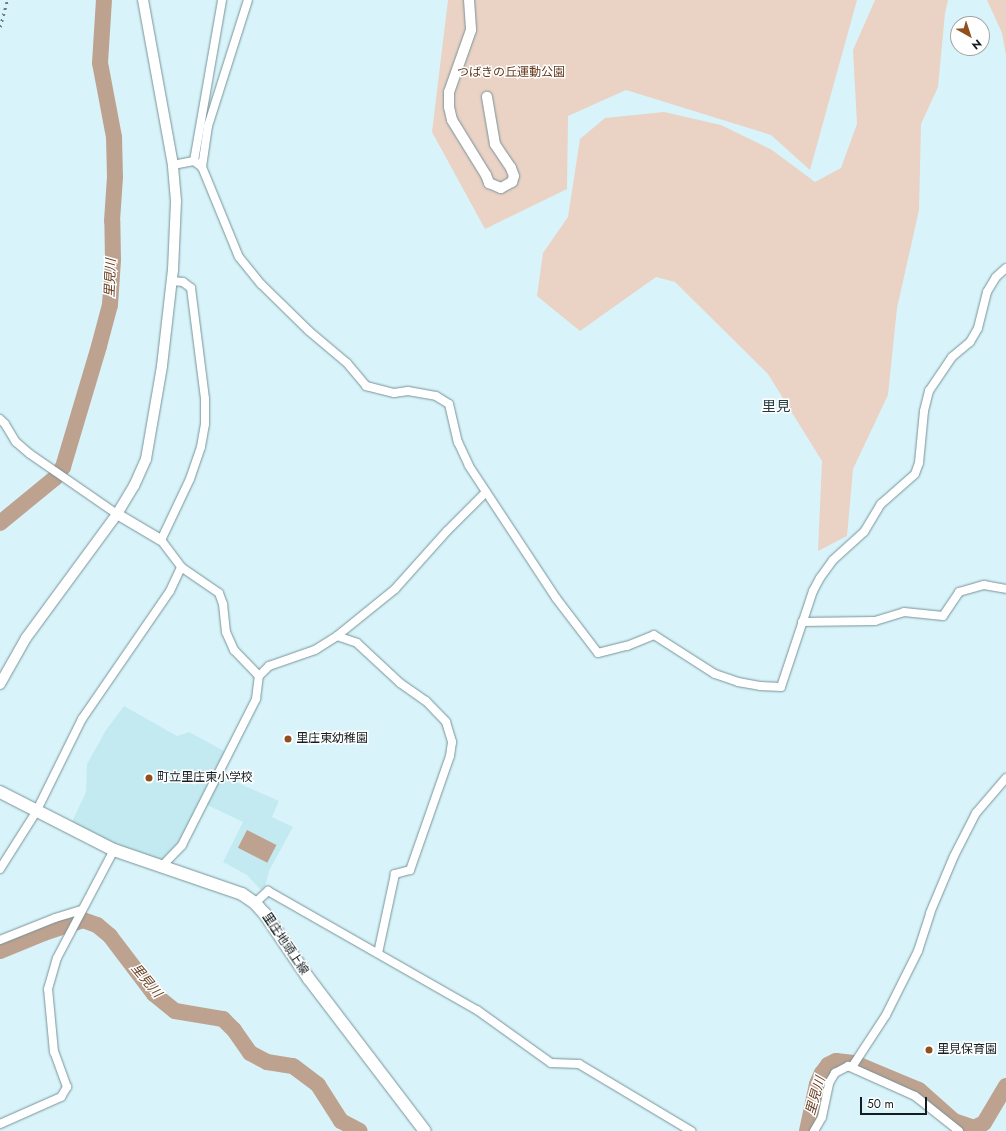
<!DOCTYPE html>
<html>
<head>
<meta charset="utf-8">
<style>
  body { margin:0 }
  #map { position:relative; width:1006px; height:1131px; overflow:hidden; background:#d8f4fa; font-family:Jost,"Noto Sans JP",sans-serif }
  div>[style] { position:absolute }
  .built>* { inset:0; background:#c4eaf1 }
  .green>* { inset:0; background:#ead2c4 }
  .water>* { inset:0; background:#bea290; transform-origin:0 0 }
  .river>* { height:16px; margin:-8px; padding:0 8px; transform-origin:8px; border-radius:8px; background:#bea290 }
  .roads { filter:drop-shadow(0 0 1px #789398) drop-shadow(0 0 1px #789398) }
  .minor>* { height:8px; margin:-4px; padding:0 4px; transform-origin:4px; border-radius:4px; background:#fff }
  .tertiary>* { height:10px; margin:-5px; padding:0 5px; transform-origin:5px; border-radius:5px; background:#fff }
  .secondary>* { height:12px; margin:-6px; padding:0 6px; transform-origin:6px; border-radius:6px; background:#fff }
  .rail>* { height:2.5px; margin-top:-1.25px; transform-origin:0; background:repeating-linear-gradient(90deg,#6c7f82 0 2px,transparent 0 6px) }
  .dots>* { width:11px; height:11px; translate:-50% -50%; box-sizing:border-box; border:2px solid #fff; border-radius:50% }
  span { translate:-50% -50%; white-space:nowrap; text-align:center; line-height:1.15; -webkit-text-stroke:3px #fff; paint-order:stroke }
  .park-label { font-size:12px; color:#62391c }
  .poi-label { font-size:12px; color:#131d1f }
  .left { translate:0 -50%; text-align:left }
  .street-label { font-size:12px; color:#131d1f }
  .water-label { font-size:13px; color:#683e22; font-style:italic }
  .quarter-label { font-size:14px; color:#233b3f }
  .north { position:absolute; left:950px; top:16px; width:40px; height:40px; box-sizing:border-box; background:#fff; border:1px solid #a1a5a5; border-radius:50%; rotate:141deg; font-size:11px; font-weight:700; line-height:16px; text-align:center; color:#131d1f }
  .north::after { content:''; display:block; margin:auto; width:14px; height:18px; background:#914f1d; clip-path:polygon(50% 0,100% 100%,50% 72%,0 100%) }
  .scale { position:absolute; left:860px; top:1097px; width:67px; height:18px; box-sizing:border-box; border:2px solid #131d1f; border-top:0; padding-left:5px; font-size:12px; line-height:14px; white-space:nowrap; color:#131d1f; -webkit-text-stroke:3px #fff; paint-order:stroke }
</style>
</head>
<body>
<div id="map">
  <div class="built">
    <div style="clip-path:polygon(124px 706px,177px 736px,189px 732px,226px 752px,174px 851px,162px 862px,125px 850px,71px 824px,86px 792px,87px 764px,106px 730px)"></div>
    <div style="clip-path:polygon(220px 775px,279px 801px,272px 817px,293px 827px,269px 871px,265px 887px,261px 890px,247px 875px,223px 862px,243px 822px,205px 804px)"></div>
  </div>
  <div class="green">
    <div style="clip-path:polygon(448px 0,857px 0,810px 170px,771px 135px,626px 90px,568px 116px,567px 189px,485px 229px,432px 132px)"></div>
    <div style="clip-path:polygon(875px 0,948px 0,945px 13px,938px 87px,921px 124px,919px 210px,897px 308px,888px 395px,853px 469px,847px 536px,818px 551px,822px 461px,768px 374px,675px 282px,656px 277px,580px 331px,537px 296px,543px 253px,568px 217px,580px 139px,605px 118px,664px 112px,721px 125px,772px 150px,815px 182px,841px 168px,857px 124px,853px 50px)"></div>
    <div style="clip-path:polygon(987px 0,1006px 0,1006px 55px,1002px 33px)"></div>
  </div>
  <div class="water">
    <div style="left:247px;top:830px;width:33px;height:20px;rotate:27deg"></div>
  </div>
  <div class="river">
    <div style="left:0;top:523px;width:71px;rotate:-39.3deg"></div>
    <div style="left:55px;top:478px;width:14px;rotate:-54deg"></div>
    <div style="left:63px;top:467px;width:126px;rotate:-73.4deg"></div>
    <div style="left:99px;top:346px;width:42px;rotate:-75deg"></div>
    <div style="left:110px;top:305px;width:45px;rotate:-86.2deg"></div>
    <div style="left:113px;top:260px;width:39px;rotate:-91deg"></div>
    <div style="left:112px;top:221px;width:44px;rotate:-86.1deg"></div>
    <div style="left:115px;top:177px;width:40px;rotate:-91.4deg"></div>
    <div style="left:114px;top:137px;width:75px;rotate:-100.7deg"></div>
    <div style="left:100px;top:63px;width:63px;rotate:-86.4deg"></div>
    <div style="left:0;top:951px;width:48px;rotate:-22.2deg"></div>
    <div style="left:44px;top:933px;width:41px;rotate:-18.4deg"></div>
    <div style="left:83px;top:920px;width:15px;rotate:20deg"></div>
    <div style="left:97px;top:925px;width:17px;rotate:40deg"></div>
    <div style="left:110px;top:936px;width:73px;rotate:52.8deg"></div>
    <div style="left:154px;top:994px;width:27px;rotate:39deg"></div>
    <div style="left:175px;top:1011px;width:49px;rotate:9.5deg"></div>
    <div style="left:223px;top:1019px;width:16px;rotate:45deg"></div>
    <div style="left:234px;top:1030px;width:28px;rotate:55deg"></div>
    <div style="left:250px;top:1053px;width:19px;rotate:28deg"></div>
    <div style="left:267px;top:1062px;width:26px;rotate:9deg"></div>
    <div style="left:293px;top:1066px;width:31px;rotate:37deg"></div>
    <div style="left:318px;top:1085px;width:43px;rotate:57.4deg"></div>
    <div style="left:341px;top:1121px;width:21px;rotate:28deg"></div>
    <div style="left:807px;top:1131px;width:48px;rotate:-78deg"></div>
    <div style="left:817px;top:1084px;width:12px;rotate:-66deg"></div>
    <div style="left:822px;top:1073px;width:10px;rotate:-53deg"></div>
    <div style="left:828px;top:1065px;width:9px;rotate:-27deg"></div>
    <div style="left:836px;top:1061px;width:18px;rotate:6deg"></div>
    <div style="left:854px;top:1063px;width:70px;rotate:22.6deg"></div>
    <div style="left:919px;top:1090px;width:47px;rotate:41.5deg"></div>
    <div style="left:954px;top:1121px;width:21px;rotate:19deg"></div>
    <div style="left:974px;top:1128px;width:11px;rotate:-27deg"></div>
    <div style="left:984px;top:1123px;width:43px;rotate:-59.3deg"></div>
  </div>
  <div class="roads">
    <div class="minor">
      <div style="left:194px;top:161px;width:10px;rotate:37deg"></div>
      <div style="left:202px;top:167px;width:97px;rotate:67.7deg"></div>
      <div style="left:239px;top:257px;width:35px;rotate:51deg"></div>
      <div style="left:261px;top:284px;width:67px;rotate:44.4deg"></div>
      <div style="left:309px;top:331px;width:50px;rotate:40.1deg"></div>
      <div style="left:347px;top:363px;width:30px;rotate:50deg"></div>
      <div style="left:366px;top:386px;width:29px;rotate:14deg"></div>
      <div style="left:394px;top:393px;width:14px;rotate:-8deg"></div>
      <div style="left:408px;top:391px;width:28px;rotate:10deg"></div>
      <div style="left:436px;top:396px;width:15px;rotate:32deg"></div>
      <div style="left:449px;top:404px;width:39px;rotate:77deg"></div>
      <div style="left:458px;top:442px;width:26px;rotate:65deg"></div>
      <div style="left:469px;top:466px;width:158px;rotate:56.6deg"></div>
      <div style="left:556px;top:598px;width:69px;rotate:52.6deg"></div>
      <div style="left:598px;top:653px;width:30px;rotate:-14deg"></div>
      <div style="left:627px;top:646px;width:29px;rotate:-22deg"></div>
      <div style="left:654px;top:635px;width:72px;rotate:32.6deg"></div>
      <div style="left:715px;top:674px;width:24px;rotate:19deg"></div>
      <div style="left:738px;top:682px;width:22px;rotate:10deg"></div>
      <div style="left:760px;top:686px;width:21px;rotate:3deg"></div>
      <div style="left:781px;top:687px;width:101px;rotate:-71.6deg"></div>
      <div style="left:813px;top:591px;width:15px;rotate:-62deg"></div>
      <div style="left:820px;top:578px;width:22px;rotate:-54deg"></div>
      <div style="left:833px;top:560px;width:42px;rotate:-42.1deg"></div>
      <div style="left:864px;top:532px;width:33px;rotate:-59deg"></div>
      <div style="left:881px;top:504px;width:45px;rotate:-41.4deg"></div>
      <div style="left:915px;top:474px;width:12px;rotate:-70deg"></div>
      <div style="left:919px;top:463px;width:52px;rotate:-84.5deg"></div>
      <div style="left:924px;top:411px;width:21px;rotate:-76deg"></div>
      <div style="left:929px;top:391px;width:41px;rotate:-55.9deg"></div>
      <div style="left:952px;top:357px;width:23px;rotate:-40deg"></div>
      <div style="left:970px;top:342px;width:16px;rotate:-60deg"></div>
      <div style="left:978px;top:328px;width:37px;rotate:-76deg"></div>
      <div style="left:987px;top:292px;width:17px;rotate:-59deg"></div>
      <div style="left:996px;top:277px;width:13px;rotate:-42deg"></div>
      <div style="left:173px;top:165px;width:21px;rotate:-11deg"></div>
      <div style="left:194px;top:161px;width:163px;rotate:-80.1deg"></div>
      <div style="left:202px;top:167px;width:41px;rotate:-81.7deg"></div>
      <div style="left:208px;top:126px;width:132px;rotate:-72.4deg"></div>
      <div style="left:172px;top:281px;width:11px;rotate:5deg"></div>
      <div style="left:183px;top:282px;width:10px;rotate:37deg"></div>
      <div style="left:191px;top:288px;width:112px;rotate:82.8deg"></div>
      <div style="left:205px;top:399px;width:25px;rotate:90deg"></div>
      <div style="left:205px;top:424px;width:23px;rotate:100deg"></div>
      <div style="left:201px;top:447px;width:34px;rotate:109deg"></div>
      <div style="left:190px;top:479px;width:68px;rotate:115.4deg"></div>
      <div style="left:161px;top:540px;width:34px;rotate:53deg"></div>
      <div style="left:181px;top:567px;width:46px;rotate:34.4deg"></div>
      <div style="left:219px;top:593px;width:12px;rotate:70deg"></div>
      <div style="left:223px;top:604px;width:28px;rotate:84deg"></div>
      <div style="left:226px;top:632px;width:20px;rotate:66deg"></div>
      <div style="left:234px;top:650px;width:36px;rotate:46deg"></div>
      <div style="left:0;top:419px;width:7px;rotate:45deg"></div>
      <div style="left:5px;top:424px;width:21px;rotate:59deg"></div>
      <div style="left:16px;top:442px;width:18px;rotate:41deg"></div>
      <div style="left:30px;top:454px;width:106px;rotate:34.6deg"></div>
      <div style="left:802px;top:622px;width:73px;rotate:-0.8deg"></div>
      <div style="left:875px;top:621px;width:30px;rotate:-17deg"></div>
      <div style="left:904px;top:612px;width:39px;rotate:6deg"></div>
      <div style="left:943px;top:616px;width:29px;rotate:-56deg"></div>
      <div style="left:959px;top:592px;width:26px;rotate:-16deg"></div>
      <div style="left:984px;top:585px;width:22px;rotate:10deg"></div>
      <div style="left:337px;top:636px;width:21px;rotate:19deg"></div>
      <div style="left:357px;top:643px;width:59px;rotate:42.9deg"></div>
      <div style="left:400px;top:683px;width:32px;rotate:35deg"></div>
      <div style="left:426px;top:701px;width:29px;rotate:46deg"></div>
      <div style="left:446px;top:722px;width:21px;rotate:73deg"></div>
      <div style="left:452px;top:742px;width:14px;rotate:98deg"></div>
      <div style="left:450px;top:756px;width:121px;rotate:109.3deg"></div>
      <div style="left:410px;top:870px;width:16px;rotate:165deg"></div>
      <div style="left:395px;top:874px;width:81px;rotate:102.1deg"></div>
      <div style="left:162px;top:866px;width:29px;rotate:-46deg"></div>
      <div style="left:182px;top:845px;width:164px;rotate:-63.1deg"></div>
      <div style="left:256px;top:699px;width:23px;rotate:-83deg"></div>
      <div style="left:259px;top:676px;width:14px;rotate:-45deg"></div>
      <div style="left:269px;top:666px;width:49px;rotate:-19.2deg"></div>
      <div style="left:315px;top:650px;width:26px;rotate:-32deg"></div>
      <div style="left:337px;top:636px;width:75px;rotate:-39deg"></div>
      <div style="left:395px;top:589px;width:78px;rotate:-48.1deg"></div>
      <div style="left:447px;top:531px;width:55px;rotate:-45deg"></div>
      <div style="left:0;top:869px;width:67px;rotate:-57.7deg"></div>
      <div style="left:36px;top:812px;width:104px;rotate:-63.7deg"></div>
      <div style="left:82px;top:719px;width:155px;rotate:-55.5deg"></div>
      <div style="left:170px;top:591px;width:26px;rotate:-65deg"></div>
      <div style="left:255px;top:903px;width:18px;rotate:-43deg"></div>
      <div style="left:268px;top:891px;width:241px;rotate:29.7deg"></div>
      <div style="left:477px;top:1010px;width:91px;rotate:35.6deg"></div>
      <div style="left:551px;top:1063px;width:28px;rotate:2deg"></div>
      <div style="left:579px;top:1064px;width:131px;rotate:30.9deg"></div>
      <div style="left:0;top:940px;width:59px;rotate:-21.8deg"></div>
      <div style="left:55px;top:918px;width:28px;rotate:-17deg"></div>
      <div style="left:852px;top:1067px;width:62px;rotate:-56.8deg"></div>
      <div style="left:886px;top:1015px;width:72px;rotate:-63.4deg"></div>
      <div style="left:918px;top:951px;width:40px;rotate:-72deg"></div>
      <div style="left:930px;top:913px;width:62px;rotate:-67.2deg"></div>
      <div style="left:954px;top:856px;width:48px;rotate:-62.9deg"></div>
      <div style="left:976px;top:813px;width:46px;rotate:-49.4deg"></div>
      <div style="left:0;top:1124px;width:67px;rotate:-23.9deg"></div>
      <div style="left:61px;top:1097px;width:12px;rotate:-59deg"></div>
      <div style="left:67px;top:1087px;width:37px;rotate:-110deg"></div>
      <div style="left:54px;top:1052px;width:63px;rotate:-95.4deg"></div>
      <div style="left:48px;top:989px;width:32px;rotate:-74deg"></div>
      <div style="left:57px;top:958px;width:122px;rotate:-62.2deg"></div>
      <div style="left:814px;top:1131px;width:16px;rotate:-60deg"></div>
      <div style="left:822px;top:1117px;width:35px;rotate:-78deg"></div>
      <div style="left:829px;top:1083px;width:12px;rotate:-59deg"></div>
      <div style="left:835px;top:1073px;width:15px;rotate:-28deg"></div>
      <div style="left:848px;top:1066px;width:73px;rotate:24.1deg"></div>
      <div style="left:915px;top:1096px;width:56px;rotate:38.5deg"></div>
    </div>
    <div class="tertiary">
      <div style="left:469px;top:0;width:30px;rotate:86deg"></div>
      <div style="left:471px;top:30px;width:66px;rotate:109.5deg"></div>
      <div style="left:449px;top:92px;width:15px;rotate:90deg"></div>
      <div style="left:449px;top:107px;width:13px;rotate:77deg"></div>
      <div style="left:452px;top:120px;width:65px;rotate:58.3deg"></div>
      <div style="left:486px;top:175px;width:9px;rotate:69deg"></div>
      <div style="left:489px;top:183px;width:13px;rotate:23deg"></div>
      <div style="left:501px;top:188px;width:13px;rotate:-29deg"></div>
      <div style="left:512px;top:182px;width:6px;rotate:-72deg"></div>
      <div style="left:514px;top:176px;width:9px;rotate:-111deg"></div>
      <div style="left:511px;top:168px;width:29px;rotate:-124deg"></div>
      <div style="left:495px;top:144px;width:48px;rotate:-99.7deg"></div>
      <div style="left:117px;top:514px;width:51px;rotate:30.6deg"></div>
      <div style="left:0;top:684px;width:53px;rotate:-60.5deg"></div>
      <div style="left:26px;top:638px;width:154px;rotate:-53.7deg"></div>
      <div style="left:117px;top:514px;width:33px;rotate:-59deg"></div>
      <div style="left:134px;top:486px;width:30px;rotate:-66deg"></div>
      <div style="left:146px;top:459px;width:94px;rotate:-80.2deg"></div>
      <div style="left:162px;top:366px;width:97px;rotate:-83.5deg"></div>
      <div style="left:173px;top:270px;width:69px;rotate:-87.5deg"></div>
      <div style="left:176px;top:201px;width:36px;rotate:-95deg"></div>
      <div style="left:173px;top:165px;width:168px;rotate:-100.3deg"></div>
    </div>
    <div class="secondary">
      <div style="left:0;top:792px;width:128px;rotate:27deg"></div>
      <div style="left:114px;top:850px;width:135px;rotate:19deg"></div>
      <div style="left:242px;top:894px;width:16px;rotate:35deg"></div>
      <div style="left:255px;top:903px;width:15px;rotate:48deg"></div>
      <div style="left:265px;top:914px;width:78px;rotate:55.9deg"></div>
      <div style="left:309px;top:979px;width:191px;rotate:52.7deg"></div>
    </div>
  </div>
  <div class="rail">
    <div style="left:0;top:27px;width:28px;rotate:-75deg"></div>
  </div>
  <div class="dots">
    <div style="left:288px;top:739px;background:#914f1d"></div>
    <div style="left:149px;top:778px;background:#914f1d"></div>
    <div style="left:929px;top:1050px;background:#914f1d"></div>
  </div>
  <div class="park-label">
    <span style="left:511px;top:73px">つばきの丘運動公園</span>
  </div>
  <div class="poi-label">
    <span class="left" style="left:296px;top:739px">里庄東幼稚園</span>
    <span class="left" style="left:157px;top:778px">町立里庄東小学校</span>
    <span class="left" style="left:937px;top:1050px">里見保育園</span>
  </div>
  <div class="street-label">
    <span style="left:285px;top:944px;rotate:56deg">里庄地頭上線</span>
  </div>
  <div class="water-label">
    <span style="left:111px;top:278px;rotate:-88deg">里見川</span>
    <span style="left:146px;top:981px;rotate:50deg">里見川</span>
    <span style="left:816px;top:1096px;rotate:-74deg">里見川</span>
  </div>
  <div class="quarter-label">
    <span style="left:776px;top:406px">里見</span>
  </div>
  <div class="north">N</div>
  <div class="scale">50 m</div>
</div>
</body>
</html>
